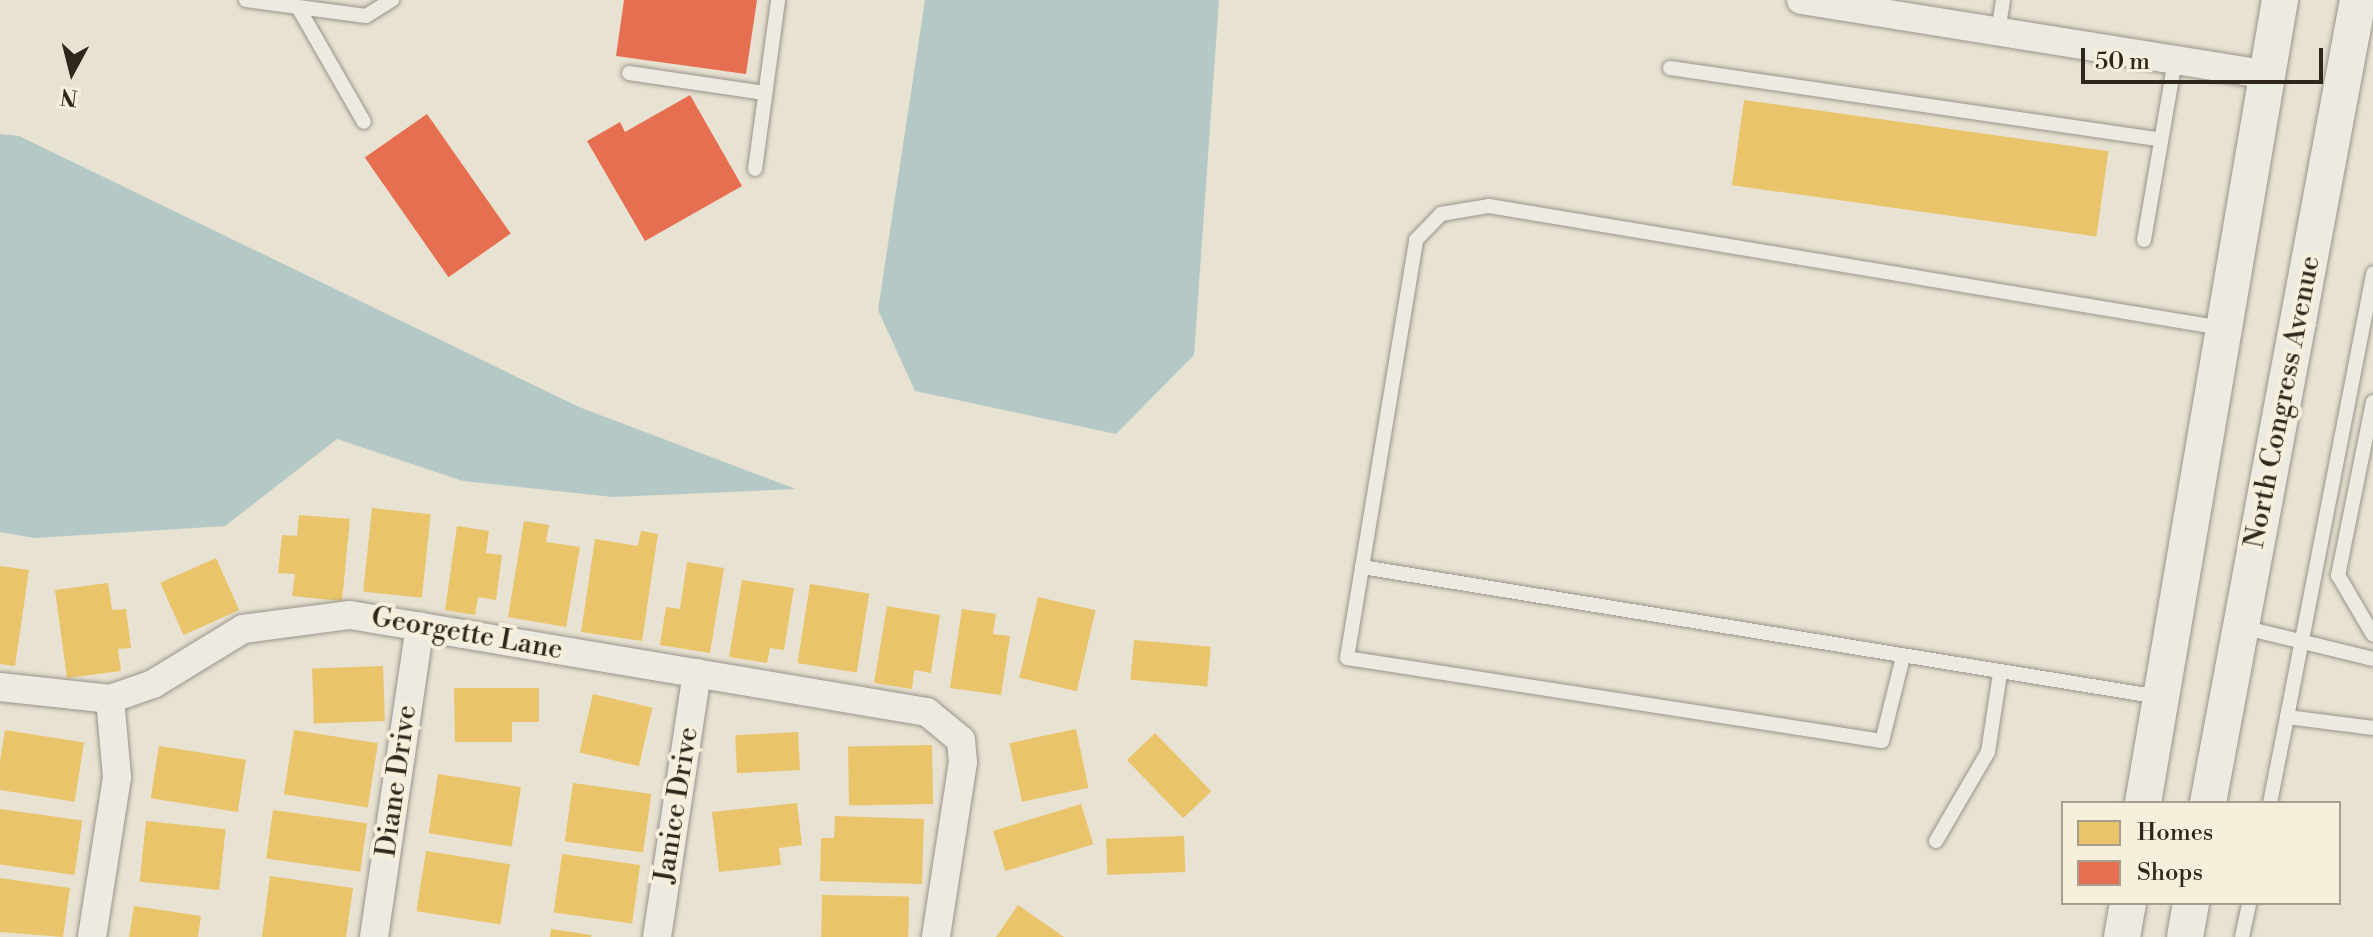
<!DOCTYPE html>
<html>
<head>
<meta charset="utf-8">
<style>
  body { margin:0 }
  #map { position:relative; width:2373px; height:937px; overflow:hidden; background:#e8e2d2; font-family:"Libre Bodoni",serif }
  div>[style] { position:absolute }
  .water>* { inset:0; background:#b4c8c5 }
  .homes>* { inset:0; background:#e9c46a; transform-origin:0 0 }
  .shops>* { inset:0; background:#e76f51; transform-origin:0 0 }
  .roads { filter:drop-shadow(0 0 2px #99948a) drop-shadow(0 0 2px #99948a) }
  .service>* { height:14px; margin:-7px; padding:0 7px; transform-origin:7px; border-radius:7px; background:#edeae1 }
  .minor>* { height:28px; margin:-14px; padding:0 14px; transform-origin:14px; border-radius:14px; background:#edeae1 }
  .tertiary>* { height:36px; margin:-18px; padding:0 18px; transform-origin:18px; border-radius:18px; background:#edeae1 }
  span { translate:-50% -50%; white-space:nowrap; text-align:center; line-height:1.15; -webkit-text-stroke:8px #f6efdc; paint-order:stroke }
  .street-label { font-size:28px; color:#2f261c }
  .legend { position:absolute; left:2061px; top:801px; width:280px; height:104px; box-sizing:border-box; background:#f6efdc; border:2px solid #a69f8f; margin:0; padding:10px 14px; list-style:none; font-size:24px; color:#2f261c }
  .legend li { display:flex; align-items:center; gap:16px; height:40px }
  .legend b { width:40px; border:2px solid #a69f8f }
  .north { position:absolute; left:32px; top:32px; width:80px; height:80px; -webkit-text-stroke:6px #f6efdc; paint-order:stroke; rotate:187deg; font-size:22px; font-weight:700; line-height:32px; text-align:center; color:#2f261c }
  .north::after { content:''; display:block; margin:auto; width:28px; height:36px; background:#2f261c; clip-path:polygon(50% 0,100% 100%,50% 72%,0 100%) }
  .scale { position:absolute; left:2081px; top:48px; width:242px; height:36px; box-sizing:border-box; border:4px solid #2f261c; border-top:0; padding-left:10px; font-size:24px; line-height:28px; white-space:nowrap; color:#2f261c; -webkit-text-stroke:6px #f6efdc; paint-order:stroke }
</style>
</head>
<body>
<div id="map">
  <div class="water">
    <div style="clip-path:polygon(925px 0,1219px 0,1194px 355px,1116px 434px,915px 391px,878px 310px)"></div>
    <div style="clip-path:polygon(0 134px,19px 136px,579px 407px,796px 489px,613px 497px,463px 481px,337px 439px,225px 526px,35px 538px,0 532px)"></div>
  </div>
  <div class="homes">
    <div style="left:1744px;top:100px;width:368px;height:86px;rotate:8deg"></div>
    <div style="left:372px;top:508px;width:59px;height:84px;rotate:6deg"></div>
    <div style="clip-path:polygon(299px 515px,350px 519px,342px 601px,292px 596px,295px 574px,278px 573px,282px 535px,297px 536px)"></div>
    <div style="clip-path:polygon(524px 521px,549px 525px,546px 542px,580px 547px,566px 627px,508px 617px)"></div>
    <div style="clip-path:polygon(457px 526px,489px 531px,486px 553px,502px 555px,496px 600px,478px 597px,475px 615px,445px 610px)"></div>
    <div style="clip-path:polygon(641px 531px,658px 534px,642px 641px,581px 632px,595px 539px,638px 546px)"></div>
    <div style="left:216px;top:558px;width:57px;height:61px;rotate:66deg"></div>
    <div style="clip-path:polygon(687px 562px,724px 568px,710px 653px,660px 645px,666px 607px,680px 609px)"></div>
    <div style="clip-path:polygon(0 566px,29px 570px,15px 666px,0 664px)"></div>
    <div style="clip-path:polygon(742px 580px,794px 588px,784px 650px,770px 648px,767px 663px,729px 657px)"></div>
    <div style="clip-path:polygon(108px 583px,112px 610px,126px 609px,131px 648px,118px 649px,121px 671px,67px 678px,55px 590px)"></div>
    <div style="left:810px;top:584px;width:60px;height:80px;rotate:9deg"></div>
    <div style="left:1038px;top:597px;width:59px;height:83px;rotate:13deg"></div>
    <div style="clip-path:polygon(887px 606px,940px 615px,931px 673px,914px 670px,912px 689px,874px 683px)"></div>
    <div style="clip-path:polygon(962px 609px,996px 614px,993px 634px,1010px 636px,1001px 695px,950px 688px)"></div>
    <div style="left:1134px;top:640px;width:77px;height:40px;rotate:5deg"></div>
    <div style="left:383px;top:666px;width:55px;height:71px;rotate:88deg"></div>
    <div style="clip-path:polygon(454px 688px,539px 688px,539px 722px,512px 722px,512px 742px,455px 742px)"></div>
    <div style="left:593px;top:694px;width:61px;height:60px;rotate:13deg"></div>
    <div style="left:1076px;top:729px;width:60px;height:68px;rotate:78deg"></div>
    <div style="left:5px;top:730px;width:80px;height:60px;rotate:9deg"></div>
    <div style="left:294px;top:730px;width:85px;height:65px;rotate:9deg"></div>
    <div style="left:798px;top:732px;width:38px;height:63px;rotate:87deg"></div>
    <div style="left:1155px;top:733px;width:81px;height:39px;rotate:46deg"></div>
    <div style="left:932px;top:745px;width:59px;height:84px;rotate:89deg"></div>
    <div style="left:159px;top:746px;width:88px;height:53px;rotate:9deg"></div>
    <div style="left:438px;top:774px;width:84px;height:60px;rotate:9deg"></div>
    <div style="left:573px;top:783px;width:79px;height:59px;rotate:8deg"></div>
    <div style="clip-path:polygon(797px 803px,802px 845px,779px 848px,781px 865px,719px 872px,712px 812px)"></div>
    <div style="left:1081px;top:804px;width:42px;height:92px;rotate:73deg"></div>
    <div style="left:0;top:809px;width:83px;height:55px;rotate:8deg"></div>
    <div style="left:273px;top:810px;width:95px;height:49px;rotate:8deg"></div>
    <div style="clip-path:polygon(835px 816px,924px 819px,922px 884px,820px 881px,821px 838px,834px 838px)"></div>
    <div style="left:146px;top:821px;width:80px;height:61px;rotate:6deg"></div>
    <div style="left:1184px;top:836px;width:36px;height:78px;rotate:88deg"></div>
    <div style="left:426px;top:851px;width:85px;height:61px;rotate:9deg"></div>
    <div style="left:562px;top:854px;width:79px;height:59px;rotate:8deg"></div>
    <div style="clip-path:polygon(270px 876px,353px 888px,346px 937px,262px 937px)"></div>
    <div style="clip-path:polygon(0 878px,70px 888px,63px 937px,0 932px)"></div>
    <div style="left:822px;top:895px;width:87px;height:42px;rotate:1deg"></div>
    <div style="clip-path:polygon(1018px 905px,1064px 937px,996px 937px)"></div>
    <div style="clip-path:polygon(134px 906px,201px 916px,198px 937px,129px 937px)"></div>
    <div style="clip-path:polygon(551px 929px,591px 935px,591px 937px,550px 937px)"></div>
  </div>
  <div class="shops">
    <div style="clip-path:polygon(624px 0,757px 0,746px 74px,616px 56px)"></div>
    <div style="clip-path:polygon(690px 95px,742px 186px,645px 241px,587px 141px,620px 122px,625px 132px)"></div>
    <div style="left:427px;top:114px;width:146px;height:76px;rotate:55deg"></div>
  </div>
  <div class="roads">
    <div class="service">
      <div style="left:246px;top:0;width:121px;rotate:7.6deg"></div>
      <div style="left:366px;top:16px;width:31px;rotate:-32deg"></div>
      <div style="left:299px;top:9px;width:130px;rotate:60.1deg"></div>
      <div style="left:1998px;top:32px;width:32px;rotate:-81deg"></div>
      <div style="left:1670px;top:68px;width:496px;rotate:8.3deg"></div>
      <div style="left:629px;top:73px;width:137px;rotate:8.4deg"></div>
      <div style="left:755px;top:169px;width:171px;rotate:-82.2deg"></div>
      <div style="left:2144px;top:240px;width:182px;rotate:-80.2deg"></div>
      <div style="left:2373px;top:402px;width:177px;rotate:101.4deg"></div>
      <div style="left:2338px;top:575px;width:69px;rotate:59.7deg"></div>
      <div style="left:1362px;top:567px;width:808px;rotate:9.26deg"></div>
      <div style="left:2242px;top:627px;width:135px;rotate:13.7deg"></div>
      <div style="left:1902px;top:661px;width:82px;rotate:104deg"></div>
      <div style="left:1882px;top:741px;width:541px;rotate:-171.18deg"></div>
      <div style="left:1347px;top:658px;width:424px;rotate:-80.6deg"></div>
      <div style="left:1416px;top:240px;width:36px;rotate:-46deg"></div>
      <div style="left:1441px;top:214px;width:49px;rotate:-9.5deg"></div>
      <div style="left:1489px;top:206px;width:743px;rotate:9.45deg"></div>
      <div style="left:2287px;top:717px;width:452px;rotate:-79deg"></div>
      <div style="left:2270px;top:803px;width:88px;rotate:-78.8deg"></div>
      <div style="left:2287px;top:717px;width:87px;rotate:7.3deg"></div>
      <div style="left:1936px;top:841px;width:103px;rotate:-59.7deg"></div>
      <div style="left:1988px;top:752px;width:79px;rotate:-81.3deg"></div>
      <div style="left:2242px;top:937px;width:35px;rotate:-78deg"></div>
    </div>
    <div class="minor">
      <div style="left:1801px;top:0;width:472px;rotate:9.1deg"></div>
      <div style="left:0;top:687px;width:111px;rotate:6.2deg"></div>
      <div style="left:110px;top:699px;width:46px;rotate:-19.2deg"></div>
      <div style="left:153px;top:684px;width:105px;rotate:-31.4deg"></div>
      <div style="left:243px;top:629px;width:108px;rotate:-7.5deg"></div>
      <div style="left:350px;top:615px;width:585px;rotate:9.54deg"></div>
      <div style="left:927px;top:712px;width:44px;rotate:39.5deg"></div>
      <div style="left:961px;top:740px;width:22px;rotate:85deg"></div>
      <div style="left:963px;top:762px;width:177px;rotate:98.8deg"></div>
      <div style="left:92px;top:937px;width:162px;rotate:-81.1deg"></div>
      <div style="left:117px;top:777px;width:78px;rotate:-95.1deg"></div>
      <div style="left:374px;top:937px;width:314px;rotate:-81.6deg"></div>
      <div style="left:657px;top:937px;width:267px;rotate:-81.4deg"></div>
    </div>
    <div class="tertiary">
      <div style="left:2143px;top:803px;width:815px;rotate:-80.32deg"></div>
      <div style="left:2208px;top:803px;width:817px;rotate:-79.42deg"></div>
      <div style="left:2122px;top:937px;width:35px;rotate:-80deg"></div>
      <div style="left:2185px;top:937px;width:35px;rotate:-80deg"></div>
    </div>
  </div>
  <div class="street-label">
    <span style="left:2283px;top:402px;rotate:-79deg">North Congress Avenue</span>
    <span style="left:467px;top:634px;rotate:10deg">Georgette Lane</span>
    <span style="left:397px;top:781px;rotate:-82deg">Diane Drive</span>
    <span style="left:677px;top:805px;rotate:-81deg">Janice Drive</span>
  </div>
  <ul class="legend">
  <li><b style="height:22px;background:#e9c46a"></b>Homes</li>
  <li><b style="height:22px;background:#e76f51"></b>Shops</li>
  </ul>
  <div class="north">N</div>
  <div class="scale">50 m</div>
</div>
</body>
</html>
